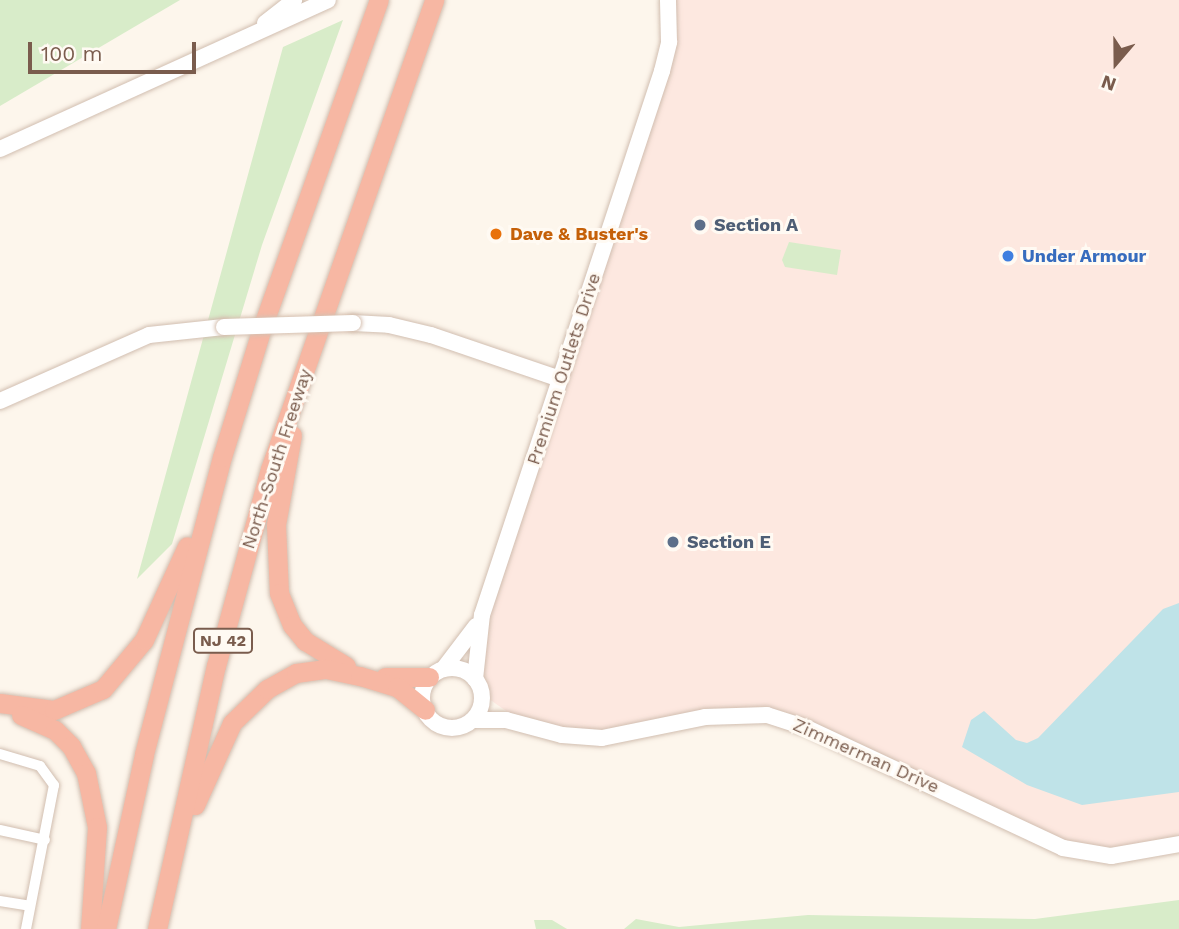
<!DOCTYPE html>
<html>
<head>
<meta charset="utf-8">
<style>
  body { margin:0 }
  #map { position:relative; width:1179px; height:929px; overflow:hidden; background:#fdf6ec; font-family:"Work Sans",sans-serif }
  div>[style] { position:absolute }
  .commercial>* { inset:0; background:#fde8e0 }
  .green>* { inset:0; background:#d8ecc9 }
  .water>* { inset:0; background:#bfe3e8 }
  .roads { filter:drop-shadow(0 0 2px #d1beb0) drop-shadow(0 0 2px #d1beb0) }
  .street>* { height:10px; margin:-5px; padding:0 5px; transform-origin:5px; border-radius:5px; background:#fff }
  .secondary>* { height:16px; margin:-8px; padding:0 8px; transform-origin:8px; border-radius:8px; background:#fff }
  .secondary>.ring { margin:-8px; padding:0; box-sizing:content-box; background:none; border:16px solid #fff; border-radius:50% }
  .highway>* { height:19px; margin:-9.5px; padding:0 9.5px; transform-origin:9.5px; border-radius:9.5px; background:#f7b7a3 }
  .bridges { filter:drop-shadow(0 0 2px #d6c0b0) drop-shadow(0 0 2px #d6c0b0) }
  .secondary-bridge>* { height:16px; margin:-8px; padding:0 8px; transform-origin:8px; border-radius:8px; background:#fff }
  .dots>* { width:19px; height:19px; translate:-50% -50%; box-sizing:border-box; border:4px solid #fffaf3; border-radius:50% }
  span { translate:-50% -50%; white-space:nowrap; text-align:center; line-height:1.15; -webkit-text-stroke:6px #fffaf3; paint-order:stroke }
  .shield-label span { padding:2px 5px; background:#fffaf3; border:2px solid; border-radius:5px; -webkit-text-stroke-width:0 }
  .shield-label { font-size:16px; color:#7a5c4d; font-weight:700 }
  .service-label { font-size:18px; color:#4e5e75; font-weight:700 }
  .left { translate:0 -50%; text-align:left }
  .food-label { font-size:18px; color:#c56008; font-weight:700 }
  .shop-label { font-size:18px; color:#366cbe; font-weight:700 }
  .street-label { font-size:18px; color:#7a5c4d }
  .north { position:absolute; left:1081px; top:28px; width:70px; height:70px; -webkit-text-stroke:5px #fffaf3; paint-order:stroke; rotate:200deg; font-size:19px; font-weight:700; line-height:28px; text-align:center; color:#7a5c4d }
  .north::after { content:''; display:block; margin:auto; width:24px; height:32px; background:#7a5c4d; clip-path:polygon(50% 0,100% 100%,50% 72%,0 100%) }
  .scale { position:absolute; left:28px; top:42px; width:168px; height:32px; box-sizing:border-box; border:4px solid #7a5c4d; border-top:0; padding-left:9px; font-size:21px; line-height:24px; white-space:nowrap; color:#7a5c4d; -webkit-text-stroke:5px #fffaf3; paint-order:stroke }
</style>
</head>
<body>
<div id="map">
  <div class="commercial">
    <div style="clip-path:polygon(668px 0,1179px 0,1179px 844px,1094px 854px,767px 715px,602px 738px,513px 716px,482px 694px,474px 663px,662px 71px)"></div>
  </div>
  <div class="green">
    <div style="clip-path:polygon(0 0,180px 0,0 106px)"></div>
    <div style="clip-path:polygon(343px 20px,262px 245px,172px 544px,137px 579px,283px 47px)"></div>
    <div style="clip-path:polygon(789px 242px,841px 250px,837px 275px,785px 267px,782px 260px)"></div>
    <div style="clip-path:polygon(1179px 900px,1179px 929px,624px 929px,636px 919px,679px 927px,808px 915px,1035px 919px)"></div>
    <div style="clip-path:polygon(534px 920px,552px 920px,567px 929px,536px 929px)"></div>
  </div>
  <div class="water">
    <div style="clip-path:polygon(1179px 603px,1179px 792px,1082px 805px,1027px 785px,962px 747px,971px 720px,984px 711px,1016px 740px,1027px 743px,1038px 738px,1163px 609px)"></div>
  </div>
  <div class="roads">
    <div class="street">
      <div style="left:0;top:754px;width:42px;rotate:16.7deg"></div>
      <div style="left:40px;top:766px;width:24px;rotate:54deg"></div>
      <div style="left:54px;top:785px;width:147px;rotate:101deg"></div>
      <div style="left:0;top:830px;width:46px;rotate:12.5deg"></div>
      <div style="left:0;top:901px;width:30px;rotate:9deg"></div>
    </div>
    <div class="secondary">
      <div style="left:265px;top:23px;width:37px;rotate:-38deg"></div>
      <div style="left:0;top:149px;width:360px;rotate:-24.4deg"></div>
      <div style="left:353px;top:323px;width:36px;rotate:3deg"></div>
      <div style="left:389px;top:325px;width:43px;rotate:13.4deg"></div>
      <div style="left:431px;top:335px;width:136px;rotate:18.8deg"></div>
      <div style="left:0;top:401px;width:163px;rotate:-23.9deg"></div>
      <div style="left:149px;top:335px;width:75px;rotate:-6.1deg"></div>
      <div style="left:444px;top:668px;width:53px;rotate:-52.7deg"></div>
      <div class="ring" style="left:422px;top:668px;width:44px;height:44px"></div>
      <div style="left:475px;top:679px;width:64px;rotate:-83.8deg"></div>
      <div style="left:482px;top:615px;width:573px;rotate:-71.69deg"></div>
      <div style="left:662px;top:71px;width:30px;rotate:-76deg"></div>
      <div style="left:669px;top:42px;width:42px;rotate:-91.4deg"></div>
      <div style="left:473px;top:720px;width:33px"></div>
      <div style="left:506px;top:720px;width:58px;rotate:15deg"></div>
      <div style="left:562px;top:735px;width:40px;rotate:4.3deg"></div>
      <div style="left:602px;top:738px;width:105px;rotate:-11.5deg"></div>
      <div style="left:705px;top:717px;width:62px;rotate:-1.8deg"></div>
      <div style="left:767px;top:715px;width:42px;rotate:18deg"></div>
      <div style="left:807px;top:728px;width:283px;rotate:25.1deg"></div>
      <div style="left:1063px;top:848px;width:49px;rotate:9.5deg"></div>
      <div style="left:1111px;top:856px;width:69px;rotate:-10deg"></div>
    </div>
    <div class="highway">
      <div style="left:292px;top:435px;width:91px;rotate:100.1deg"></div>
      <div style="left:276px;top:525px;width:68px;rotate:87.5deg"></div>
      <div style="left:279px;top:593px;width:35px;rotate:68deg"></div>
      <div style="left:292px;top:625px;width:21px;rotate:51deg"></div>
      <div style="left:305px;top:641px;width:48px;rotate:31.4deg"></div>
      <div style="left:385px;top:677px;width:44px"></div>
      <div style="left:0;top:703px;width:54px;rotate:7.4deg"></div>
      <div style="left:54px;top:710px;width:53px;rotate:-23.2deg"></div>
      <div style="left:103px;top:689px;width:64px;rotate:-50.1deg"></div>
      <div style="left:144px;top:640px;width:103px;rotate:-65.4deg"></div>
      <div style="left:21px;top:715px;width:37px;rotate:24deg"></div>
      <div style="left:55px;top:730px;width:23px;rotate:45deg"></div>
      <div style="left:71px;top:746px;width:31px;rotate:61deg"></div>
      <div style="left:86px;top:773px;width:55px;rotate:78.5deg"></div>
      <div style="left:97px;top:827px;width:102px;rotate:93.9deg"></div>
      <div style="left:195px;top:805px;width:90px;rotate:-65.7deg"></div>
      <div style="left:232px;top:723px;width:49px;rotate:-44.2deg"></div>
      <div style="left:267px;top:689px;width:33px;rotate:-29deg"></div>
      <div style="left:296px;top:673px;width:30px;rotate:-8deg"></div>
      <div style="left:326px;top:669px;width:35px;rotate:12deg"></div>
      <div style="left:360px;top:676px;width:39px;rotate:17deg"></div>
      <div style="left:397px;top:687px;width:36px;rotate:39deg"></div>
      <div style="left:106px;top:929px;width:179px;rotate:-77.7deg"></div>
      <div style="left:144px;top:754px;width:307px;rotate:-75.3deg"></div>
      <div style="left:222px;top:457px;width:135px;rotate:-72.8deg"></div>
      <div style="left:262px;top:328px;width:348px;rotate:-70.4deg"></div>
      <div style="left:157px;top:929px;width:270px;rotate:-77.4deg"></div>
      <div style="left:216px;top:666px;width:204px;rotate:-74.7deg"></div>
      <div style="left:270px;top:469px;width:497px;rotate:-70.7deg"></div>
    </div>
  </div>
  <div class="bridges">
    <div class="secondary-bridge">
      <div style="left:224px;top:327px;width:129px;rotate:-1.8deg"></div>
    </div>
  </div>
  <div class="dots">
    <div style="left:700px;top:225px;background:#5c6f8a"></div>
    <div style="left:496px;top:234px;background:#e8710a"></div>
    <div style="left:1008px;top:256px;background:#3f7fe0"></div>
    <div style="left:673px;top:542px;background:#5c6f8a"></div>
  </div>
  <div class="shield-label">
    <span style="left:223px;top:641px">NJ 42</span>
  </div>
  <div class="service-label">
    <span class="left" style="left:714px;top:225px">Section A</span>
    <span class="left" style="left:687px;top:542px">Section E</span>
  </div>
  <div class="food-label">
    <span class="left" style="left:510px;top:234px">Dave &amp; Buster's</span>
  </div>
  <div class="shop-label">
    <span class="left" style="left:1022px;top:256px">Under Armour</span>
  </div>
  <div class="street-label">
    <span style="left:564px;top:369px;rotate:-72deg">Premium Outlets Drive</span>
    <span style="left:277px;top:459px;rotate:-72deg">North-South Freeway</span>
    <span style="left:866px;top:756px;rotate:24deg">Zimmerman Drive</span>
  </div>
  <div class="north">N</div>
  <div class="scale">100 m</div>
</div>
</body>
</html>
